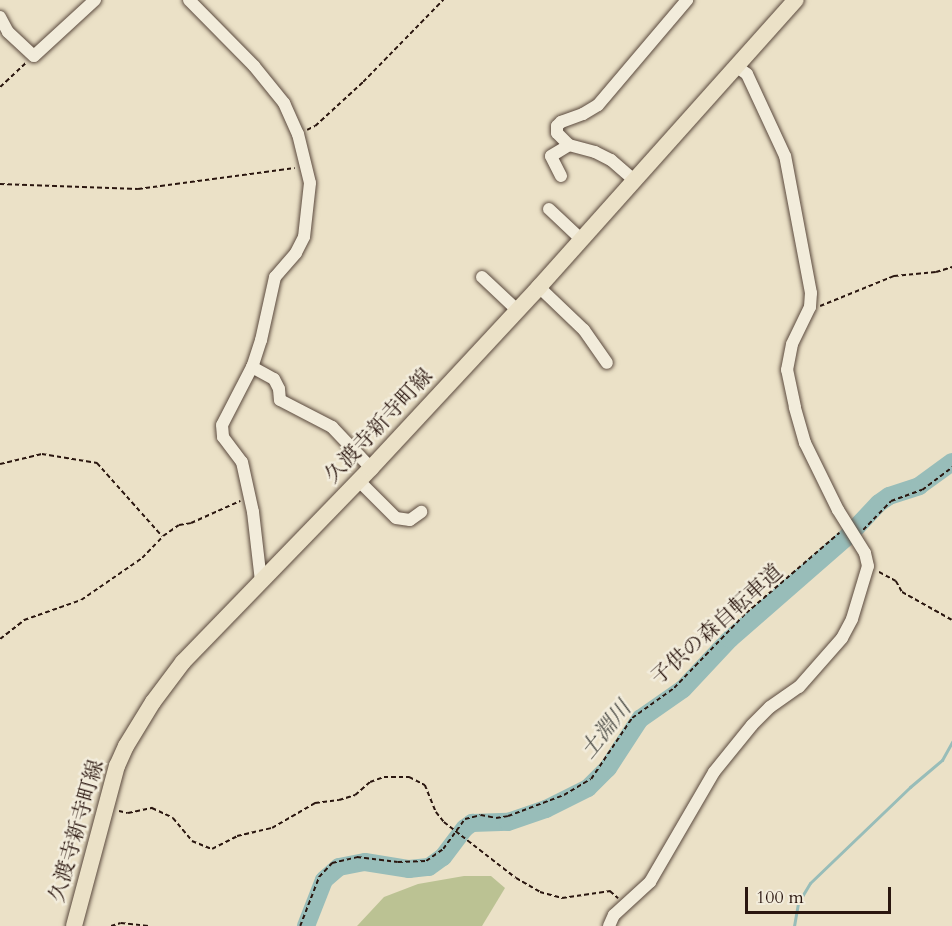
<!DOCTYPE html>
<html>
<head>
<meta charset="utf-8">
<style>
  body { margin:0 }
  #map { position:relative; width:952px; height:926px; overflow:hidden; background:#ebe1c7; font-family:Cardo,"Noto Serif JP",serif }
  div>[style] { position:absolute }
  .green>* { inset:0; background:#bbc293 }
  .stream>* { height:3px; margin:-1.5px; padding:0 1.5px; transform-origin:1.5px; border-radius:1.5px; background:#98bdb9 }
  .river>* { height:18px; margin:-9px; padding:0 9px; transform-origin:9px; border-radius:9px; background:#98bdb9 }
  .path>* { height:1.5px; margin-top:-0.75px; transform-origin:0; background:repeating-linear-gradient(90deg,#2a160f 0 4.5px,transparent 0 7.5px) }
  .roads { filter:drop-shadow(0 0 2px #5a493d) drop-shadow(0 0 2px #5a493d) }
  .minor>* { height:12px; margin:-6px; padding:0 6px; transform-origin:6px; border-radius:6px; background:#f2ecdb }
  .major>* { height:16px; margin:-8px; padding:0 8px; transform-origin:8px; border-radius:8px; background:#ebe1c7 }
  span { translate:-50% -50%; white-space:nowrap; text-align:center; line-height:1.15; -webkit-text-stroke:5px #f2ecdb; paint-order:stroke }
  .street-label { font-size:21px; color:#2a160f }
  .water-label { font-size:22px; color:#50504a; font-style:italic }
  .scale { position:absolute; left:745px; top:887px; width:146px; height:27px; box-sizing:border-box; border:3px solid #2a160f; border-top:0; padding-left:8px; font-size:18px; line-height:21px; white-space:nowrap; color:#2a160f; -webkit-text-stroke:4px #f2ecdb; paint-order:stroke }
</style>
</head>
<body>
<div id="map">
  <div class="green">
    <div style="clip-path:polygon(464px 876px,491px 876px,505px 888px,482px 926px,357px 926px,384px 897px,418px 884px)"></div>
  </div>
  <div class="stream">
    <div style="left:794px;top:926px;width:23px;rotate:-80deg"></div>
    <div style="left:798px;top:903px;width:23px;rotate:-59deg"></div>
    <div style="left:810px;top:883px;width:139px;rotate:-43.8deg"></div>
    <div style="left:910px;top:787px;width:42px;rotate:-40.2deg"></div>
    <div style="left:942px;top:760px;width:21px;rotate:-61deg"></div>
  </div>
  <div class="river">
    <div style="left:306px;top:926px;width:49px;rotate:-68.6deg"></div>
    <div style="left:324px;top:880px;width:20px;rotate:-41deg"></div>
    <div style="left:339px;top:867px;width:26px;rotate:-11deg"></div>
    <div style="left:365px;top:862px;width:45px;rotate:9deg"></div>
    <div style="left:409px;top:869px;width:20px;rotate:-6deg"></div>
    <div style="left:429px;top:867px;width:17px;rotate:-36deg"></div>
    <div style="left:443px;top:857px;width:36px;rotate:-53deg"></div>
    <div style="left:465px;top:828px;width:9px;rotate:-36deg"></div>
    <div style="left:472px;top:823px;width:36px;rotate:-2deg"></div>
    <div style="left:508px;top:822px;width:40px;rotate:-18.9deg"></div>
    <div style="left:546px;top:809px;width:47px;rotate:-26.6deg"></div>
    <div style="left:588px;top:788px;width:28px;rotate:-45deg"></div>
    <div style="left:608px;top:768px;width:59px;rotate:-56.9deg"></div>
    <div style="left:640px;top:719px;width:52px;rotate:-34.9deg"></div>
    <div style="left:683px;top:689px;width:69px;rotate:-46.8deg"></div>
    <div style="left:730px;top:639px;width:157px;rotate:-41.1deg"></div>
    <div style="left:848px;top:536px;width:45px;rotate:-46.8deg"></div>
    <div style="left:879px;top:503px;width:12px;rotate:-35deg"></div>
    <div style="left:889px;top:496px;width:32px;rotate:-18deg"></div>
    <div style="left:919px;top:486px;width:41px;rotate:-36deg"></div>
  </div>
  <div class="path">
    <div style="left:0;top:87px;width:35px;rotate:-43deg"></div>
    <div style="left:307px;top:130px;width:9px;rotate:-27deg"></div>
    <div style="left:315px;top:126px;width:65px;rotate:-42.5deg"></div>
    <div style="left:363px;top:82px;width:115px;rotate:-45.7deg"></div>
    <div style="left:0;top:184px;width:138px;rotate:2.1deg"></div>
    <div style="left:138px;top:189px;width:158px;rotate:-7.6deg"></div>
    <div style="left:820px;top:306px;width:80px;rotate:-22.1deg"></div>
    <div style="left:894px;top:276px;width:42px;rotate:-5.4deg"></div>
    <div style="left:936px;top:272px;width:17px;rotate:-17deg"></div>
    <div style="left:0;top:464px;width:43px;rotate:-13.4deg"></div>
    <div style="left:42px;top:454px;width:56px;rotate:9.3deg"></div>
    <div style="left:97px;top:463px;width:98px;rotate:48.3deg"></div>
    <div style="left:863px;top:530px;width:40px;rotate:-46deg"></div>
    <div style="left:891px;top:501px;width:33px;rotate:-20deg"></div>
    <div style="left:922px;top:490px;width:38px;rotate:-37deg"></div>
    <div style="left:879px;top:572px;width:19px;rotate:28deg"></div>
    <div style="left:896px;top:581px;width:13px;rotate:61deg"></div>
    <div style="left:902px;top:592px;width:57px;rotate:29.2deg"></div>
    <div style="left:0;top:639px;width:31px;rotate:-38deg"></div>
    <div style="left:24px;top:620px;width:60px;rotate:-19.3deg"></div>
    <div style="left:81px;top:600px;width:74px;rotate:-34.5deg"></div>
    <div style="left:142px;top:558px;width:30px;rotate:-46deg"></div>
    <div style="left:163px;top:536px;width:19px;rotate:-35deg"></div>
    <div style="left:179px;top:525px;width:12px;rotate:-9deg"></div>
    <div style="left:191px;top:523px;width:54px;rotate:-24.2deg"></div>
    <div style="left:119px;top:811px;width:9px;rotate:13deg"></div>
    <div style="left:128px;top:813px;width:25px;rotate:-12deg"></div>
    <div style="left:152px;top:808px;width:23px;rotate:25deg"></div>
    <div style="left:173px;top:818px;width:30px;rotate:50deg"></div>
    <div style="left:192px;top:841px;width:22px;rotate:22deg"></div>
    <div style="left:212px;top:849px;width:28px;rotate:-27deg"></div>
    <div style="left:237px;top:836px;width:36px;rotate:-13deg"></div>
    <div style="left:272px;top:828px;width:50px;rotate:-30.2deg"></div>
    <div style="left:315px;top:803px;width:24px;rotate:-7deg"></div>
    <div style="left:339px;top:800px;width:17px;rotate:-17deg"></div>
    <div style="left:355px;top:795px;width:20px;rotate:-41deg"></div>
    <div style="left:370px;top:782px;width:15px;rotate:-20deg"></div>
    <div style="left:384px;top:777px;width:25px"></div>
    <div style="left:409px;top:777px;width:18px;rotate:27deg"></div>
    <div style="left:425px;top:785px;width:29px;rotate:68deg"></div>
    <div style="left:436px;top:812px;width:13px;rotate:51deg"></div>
    <div style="left:444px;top:822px;width:91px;rotate:37.9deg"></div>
    <div style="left:516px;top:878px;width:28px;rotate:30deg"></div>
    <div style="left:540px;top:892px;width:23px;rotate:15deg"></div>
    <div style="left:562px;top:898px;width:49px;rotate:-8.3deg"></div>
    <div style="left:610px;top:891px;width:11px;rotate:41deg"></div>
    <div style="left:111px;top:926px;width:10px;rotate:-17deg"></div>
    <div style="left:121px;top:923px;width:30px;rotate:6deg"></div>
    <div style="left:300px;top:926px;width:53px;rotate:-68.8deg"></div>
    <div style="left:319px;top:877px;width:19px;rotate:-47deg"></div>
    <div style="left:332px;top:863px;width:26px;rotate:-13deg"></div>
    <div style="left:357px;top:857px;width:41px;rotate:7deg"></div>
    <div style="left:398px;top:862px;width:28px;rotate:-2deg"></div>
    <div style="left:426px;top:861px;width:21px;rotate:-35deg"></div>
    <div style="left:443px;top:849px;width:37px;rotate:-54deg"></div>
    <div style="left:465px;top:819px;width:16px;rotate:-14deg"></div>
    <div style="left:481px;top:815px;width:15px;rotate:11deg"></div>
    <div style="left:496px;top:818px;width:12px;rotate:-9deg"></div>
    <div style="left:508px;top:816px;width:60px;rotate:-20.6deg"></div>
    <div style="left:564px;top:795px;width:31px;rotate:-31deg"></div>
    <div style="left:591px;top:779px;width:73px;rotate:-56.1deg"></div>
    <div style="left:632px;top:718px;width:52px;rotate:-35.5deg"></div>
    <div style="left:674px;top:688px;width:104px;rotate:-46.2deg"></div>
    <div style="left:746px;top:613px;width:123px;rotate:-40.7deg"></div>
  </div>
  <div class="roads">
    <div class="minor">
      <div style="left:189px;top:0;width:93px;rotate:45.4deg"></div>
      <div style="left:254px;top:66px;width:48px;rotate:51deg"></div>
      <div style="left:284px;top:103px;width:34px;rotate:66deg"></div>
      <div style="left:298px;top:134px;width:50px;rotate:76.2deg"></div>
      <div style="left:310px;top:183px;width:54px;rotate:96.3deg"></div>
      <div style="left:304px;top:237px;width:18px;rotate:117deg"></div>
      <div style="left:296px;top:253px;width:32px;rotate:131deg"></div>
      <div style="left:275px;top:277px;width:65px;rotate:102.5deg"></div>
      <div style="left:261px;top:340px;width:28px;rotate:108deg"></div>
      <div style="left:252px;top:367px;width:65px;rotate:117.3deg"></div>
      <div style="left:222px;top:425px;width:12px;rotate:85deg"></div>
      <div style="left:223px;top:437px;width:31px;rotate:53deg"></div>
      <div style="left:242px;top:462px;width:51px;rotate:77.6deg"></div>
      <div style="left:253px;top:512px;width:69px;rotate:83.4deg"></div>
      <div style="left:0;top:17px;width:17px;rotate:62deg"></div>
      <div style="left:8px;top:32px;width:35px;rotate:43deg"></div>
      <div style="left:34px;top:56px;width:83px;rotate:-42.6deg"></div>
      <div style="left:569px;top:145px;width:17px;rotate:-135deg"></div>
      <div style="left:557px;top:133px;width:7px;rotate:-90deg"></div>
      <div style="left:557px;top:126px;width:6px;rotate:-45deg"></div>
      <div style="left:561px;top:122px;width:23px;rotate:-20deg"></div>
      <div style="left:583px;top:114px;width:17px;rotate:-31deg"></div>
      <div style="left:598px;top:105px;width:138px;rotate:-49.7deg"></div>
      <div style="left:561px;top:176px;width:22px;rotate:-117deg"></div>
      <div style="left:551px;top:156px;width:21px;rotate:-31deg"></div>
      <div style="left:569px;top:145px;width:27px;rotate:15deg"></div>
      <div style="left:595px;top:152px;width:18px;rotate:27deg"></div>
      <div style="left:611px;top:160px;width:32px;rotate:41deg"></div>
      <div style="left:549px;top:209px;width:45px;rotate:43.2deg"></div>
      <div style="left:482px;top:277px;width:48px;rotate:43.3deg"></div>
      <div style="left:539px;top:287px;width:62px;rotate:43.7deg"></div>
      <div style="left:584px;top:330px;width:40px;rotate:55.1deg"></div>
      <div style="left:252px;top:367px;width:25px;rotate:29deg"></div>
      <div style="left:274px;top:379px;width:11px;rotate:63deg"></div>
      <div style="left:279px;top:389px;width:11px;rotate:85deg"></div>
      <div style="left:280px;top:400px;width:59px;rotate:27.4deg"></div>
      <div style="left:332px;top:427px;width:57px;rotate:46.4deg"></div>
      <div style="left:359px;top:481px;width:52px;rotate:45deg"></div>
      <div style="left:396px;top:518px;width:14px;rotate:8deg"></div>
      <div style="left:410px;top:520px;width:14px;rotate:-36deg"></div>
      <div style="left:609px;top:926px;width:12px;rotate:-66deg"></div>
      <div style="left:614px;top:915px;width:49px;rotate:-42.5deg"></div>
      <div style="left:650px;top:882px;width:127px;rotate:-59.8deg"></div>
      <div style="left:714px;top:772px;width:60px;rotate:-51deg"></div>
      <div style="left:752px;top:725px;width:25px;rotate:-45deg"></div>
      <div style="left:770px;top:707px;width:35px;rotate:-35deg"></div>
      <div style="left:799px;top:687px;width:65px;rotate:-48.7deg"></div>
      <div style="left:842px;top:638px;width:21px;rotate:-62deg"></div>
      <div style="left:852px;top:619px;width:55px;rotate:-73.2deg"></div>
      <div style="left:868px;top:566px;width:13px;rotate:-103deg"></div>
      <div style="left:865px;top:553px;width:51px;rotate:-122.1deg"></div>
      <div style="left:838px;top:510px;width:75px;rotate:-116.2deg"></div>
      <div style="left:805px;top:443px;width:37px;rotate:-106deg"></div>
      <div style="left:795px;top:407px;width:38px;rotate:-102deg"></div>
      <div style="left:787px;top:370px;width:26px;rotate:-79deg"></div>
      <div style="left:792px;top:344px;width:41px;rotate:-64.1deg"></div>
      <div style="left:810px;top:307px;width:14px;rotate:-86deg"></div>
      <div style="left:811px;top:293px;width:139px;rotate:-100.7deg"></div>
      <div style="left:785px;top:156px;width:90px;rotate:-114.9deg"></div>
      <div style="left:747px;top:74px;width:12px;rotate:-145deg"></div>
    </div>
    <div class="major">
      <div style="left:74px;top:926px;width:166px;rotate:-75deg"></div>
      <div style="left:117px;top:766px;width:22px;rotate:-66deg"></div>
      <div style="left:126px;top:746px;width:52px;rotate:-58.5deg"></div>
      <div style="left:153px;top:702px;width:50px;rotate:-53.1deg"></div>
      <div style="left:183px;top:662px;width:270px;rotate:-45.9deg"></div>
      <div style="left:371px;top:468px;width:247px;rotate:-47.1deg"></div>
      <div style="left:539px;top:287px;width:385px;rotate:-48.2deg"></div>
    </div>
  </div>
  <div class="street-label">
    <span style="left:379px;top:426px;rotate:-47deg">久渡寺新寺町線</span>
    <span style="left:717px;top:625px;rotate:-42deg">子供の森自転車道</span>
    <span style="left:77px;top:831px;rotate:-74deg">久渡寺新寺町線</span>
  </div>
  <div class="water-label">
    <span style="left:606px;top:730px;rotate:-51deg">土淵川</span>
  </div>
  <div class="scale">100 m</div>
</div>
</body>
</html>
